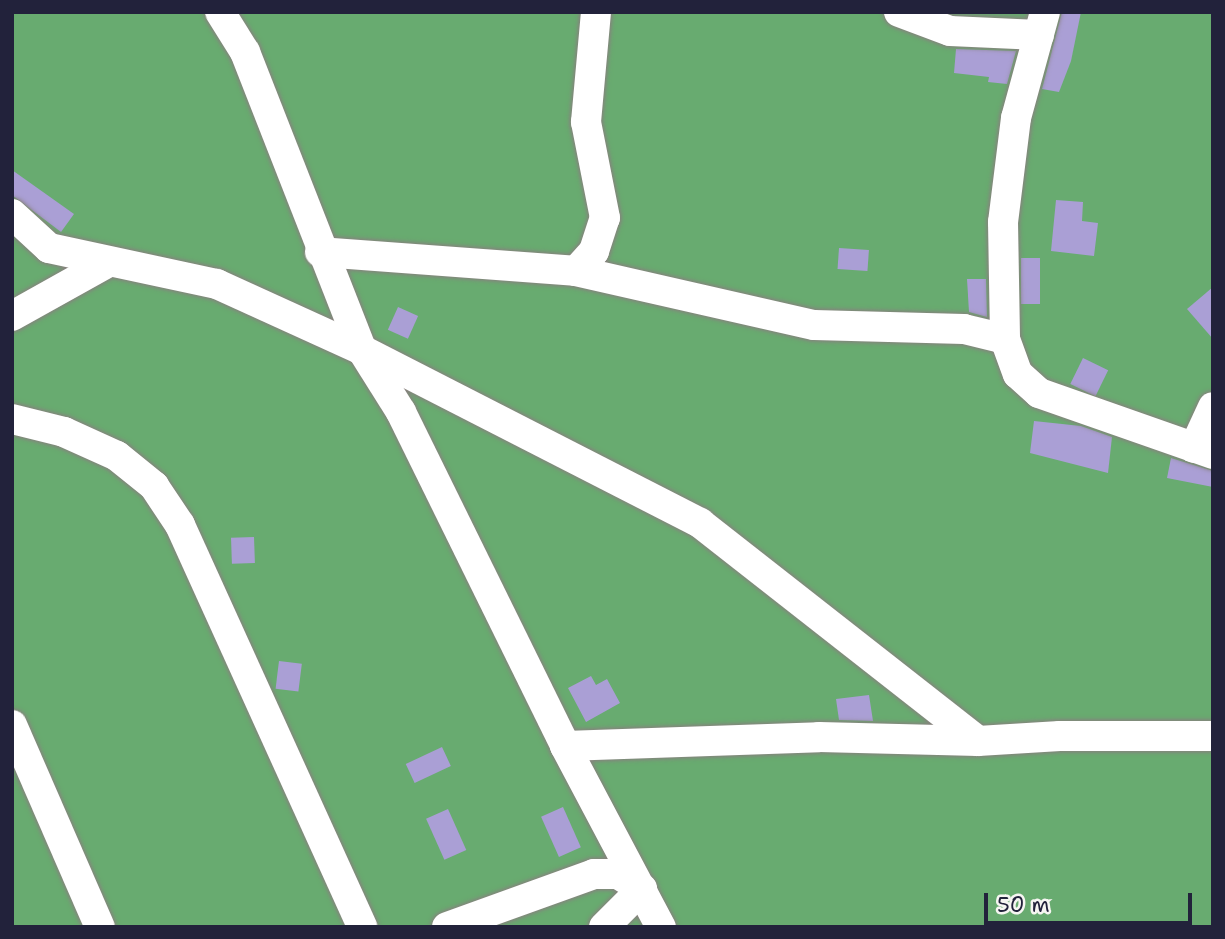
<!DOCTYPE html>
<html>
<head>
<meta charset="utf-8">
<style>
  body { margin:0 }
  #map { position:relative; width:1225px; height:939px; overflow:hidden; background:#ece0c1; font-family:"Shantell Sans",sans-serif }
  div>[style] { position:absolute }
  .forest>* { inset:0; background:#68ab70; transform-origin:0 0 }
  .building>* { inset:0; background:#aa9fd5; transform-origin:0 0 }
  .roads { filter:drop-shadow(0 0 2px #87817e) drop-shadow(0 0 2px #87817e) }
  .minor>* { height:30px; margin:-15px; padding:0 15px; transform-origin:15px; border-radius:15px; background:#fff }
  span { translate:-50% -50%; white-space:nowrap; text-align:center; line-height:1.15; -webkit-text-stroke:5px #f6f6f2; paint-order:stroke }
  .frame { position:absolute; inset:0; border:14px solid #22223b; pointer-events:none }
  .scale { position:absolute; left:984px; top:893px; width:208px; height:32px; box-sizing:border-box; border:4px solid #22223b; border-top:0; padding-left:9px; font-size:21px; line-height:24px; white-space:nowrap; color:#22223b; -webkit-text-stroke:5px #f6f6f2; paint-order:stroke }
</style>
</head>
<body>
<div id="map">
  <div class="forest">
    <div style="left:12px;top:12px;width:1201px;height:915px"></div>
  </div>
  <div class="building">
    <div style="clip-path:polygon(1062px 12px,1081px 12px,1071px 61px,1059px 92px,1042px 89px)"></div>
    <div style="clip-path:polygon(956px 49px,1016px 51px,1007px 84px,988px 82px,989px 77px,954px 73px)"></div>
    <div style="clip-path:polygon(12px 170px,74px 214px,61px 232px,12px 195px)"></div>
    <div style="clip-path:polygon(1056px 200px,1083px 202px,1082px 221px,1098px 223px,1094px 256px,1051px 251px)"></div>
    <div style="left:839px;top:248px;width:30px;height:21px;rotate:4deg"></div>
    <div style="left:1021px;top:258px;width:19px;height:46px"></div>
    <div style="clip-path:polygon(967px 279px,986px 279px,987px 317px,969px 312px)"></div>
    <div style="clip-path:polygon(1213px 287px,1213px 339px,1187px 309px)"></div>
    <div style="left:398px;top:307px;width:22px;height:25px;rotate:24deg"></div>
    <div style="left:1083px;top:358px;width:28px;height:29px;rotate:26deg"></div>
    <div style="clip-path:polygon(1034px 421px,1081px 426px,1112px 437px,1108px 473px,1030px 453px)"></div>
    <div style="clip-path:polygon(1171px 458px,1213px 471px,1213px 487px,1167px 478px)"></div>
    <div style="left:254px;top:537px;width:26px;height:23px;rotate:88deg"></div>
    <div style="left:279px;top:661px;width:23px;height:28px;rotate:7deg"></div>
    <div style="clip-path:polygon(591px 676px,596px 685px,607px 679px,620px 703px,586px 722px,568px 688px)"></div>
    <div style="clip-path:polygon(869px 695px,873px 721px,839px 720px,836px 699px)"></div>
    <div style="left:442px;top:747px;width:21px;height:40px;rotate:65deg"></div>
    <div style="left:563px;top:807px;width:44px;height:24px;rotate:66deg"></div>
    <div style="left:448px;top:809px;width:45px;height:24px;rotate:66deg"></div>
  </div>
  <div class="roads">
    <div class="minor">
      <div style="left:220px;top:12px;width:47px;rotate:58deg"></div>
      <div style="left:245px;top:52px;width:320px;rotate:68.6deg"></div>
      <div style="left:362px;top:350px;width:380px;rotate:27.1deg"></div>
      <div style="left:700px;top:523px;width:353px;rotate:38.1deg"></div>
      <div style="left:899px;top:12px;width:54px;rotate:20.4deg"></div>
      <div style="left:950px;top:31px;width:89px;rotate:2.6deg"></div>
      <div style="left:1045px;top:12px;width:110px;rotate:105.3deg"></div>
      <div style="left:1016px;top:118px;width:105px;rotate:97.1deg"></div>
      <div style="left:1003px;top:222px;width:117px;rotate:89deg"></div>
      <div style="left:1005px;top:339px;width:37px;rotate:70deg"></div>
      <div style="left:1018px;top:374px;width:28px;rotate:42deg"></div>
      <div style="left:1039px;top:393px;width:184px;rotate:19.3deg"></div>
      <div style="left:12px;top:214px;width:50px;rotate:42.6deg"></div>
      <div style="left:49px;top:248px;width:172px;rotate:12.1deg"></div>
      <div style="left:217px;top:284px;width:159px;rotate:24.5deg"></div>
      <div style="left:362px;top:350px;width:73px;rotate:57.8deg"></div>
      <div style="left:401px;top:412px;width:372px;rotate:63.8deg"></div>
      <div style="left:565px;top:746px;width:205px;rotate:62.1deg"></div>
      <div style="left:320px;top:252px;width:257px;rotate:4.2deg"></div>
      <div style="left:576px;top:271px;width:244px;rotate:12.8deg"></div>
      <div style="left:814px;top:325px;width:150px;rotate:1.5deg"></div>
      <div style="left:964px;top:329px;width:42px;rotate:13.7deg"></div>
      <div style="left:576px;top:271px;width:27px;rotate:-48deg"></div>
      <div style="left:594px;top:251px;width:35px;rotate:-72deg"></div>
      <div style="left:605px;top:218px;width:98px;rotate:-101.2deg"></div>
      <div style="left:586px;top:122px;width:110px;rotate:-84.8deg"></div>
      <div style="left:12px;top:316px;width:109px;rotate:-29.2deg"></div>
      <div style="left:12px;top:419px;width:54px;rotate:14deg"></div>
      <div style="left:64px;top:432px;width:58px;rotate:24.4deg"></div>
      <div style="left:117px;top:456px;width:48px;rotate:39deg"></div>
      <div style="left:154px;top:486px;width:47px;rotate:56.3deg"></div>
      <div style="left:180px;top:525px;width:441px;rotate:65.6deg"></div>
      <div style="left:1194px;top:448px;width:45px;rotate:-65.1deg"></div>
      <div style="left:12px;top:725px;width:220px;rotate:66.5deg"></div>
      <div style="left:565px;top:746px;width:254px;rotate:-2deg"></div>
      <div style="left:819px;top:737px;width:159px;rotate:1.4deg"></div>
      <div style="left:978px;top:741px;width:82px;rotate:-3.5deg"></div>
      <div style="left:1060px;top:736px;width:153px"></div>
      <div style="left:447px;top:927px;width:156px;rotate:-19.8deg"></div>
      <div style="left:594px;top:874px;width:24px"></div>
      <div style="left:618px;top:874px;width:28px;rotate:32deg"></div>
      <div style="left:604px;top:927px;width:54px;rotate:-45deg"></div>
    </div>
  </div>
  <div class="frame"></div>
  <div class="scale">50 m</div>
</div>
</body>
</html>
